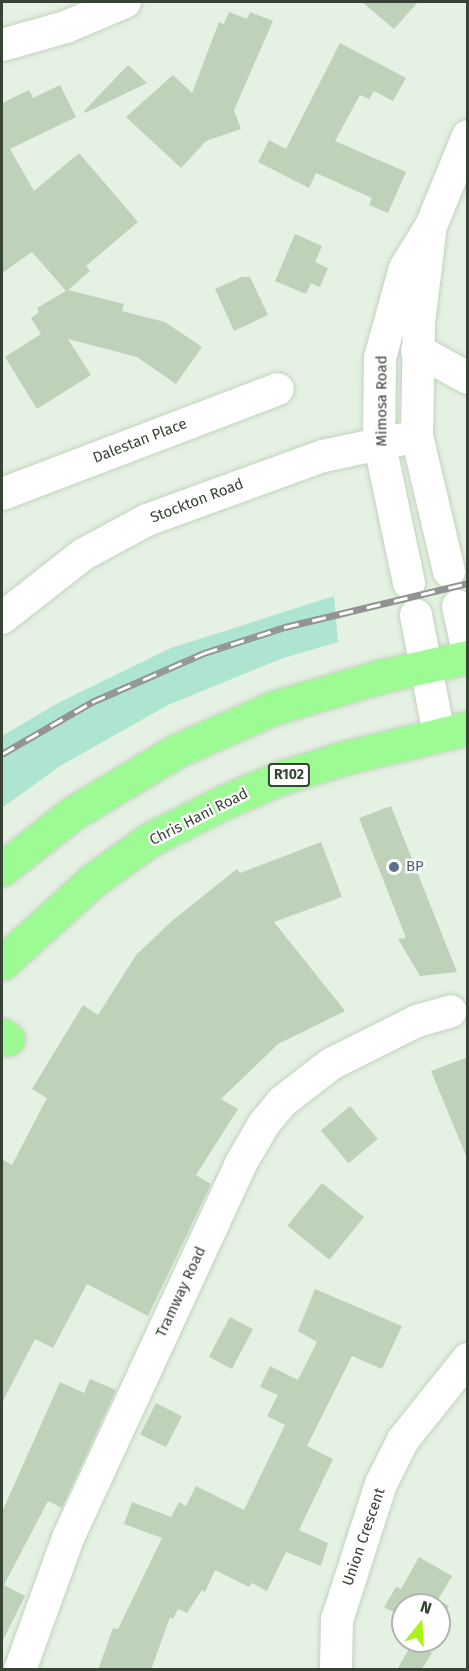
<!DOCTYPE html>
<html>
<head>
<meta charset="utf-8">
<style>
  body { margin:0 }
  #map { position:relative; width:469px; height:1671px; overflow:hidden; background:#e5f1e3; font-family:"Fira Sans",sans-serif }
  div>[style] { position:absolute }
  .green>* { inset:0; background:#ade5d0 }
  .building>* { inset:0; background:#bed2b9; transform-origin:0 0 }
  .roads { filter:drop-shadow(0 0 2px #c1d4bd) drop-shadow(0 0 2px #c1d4bd) }
  .street>* { height:32px; margin:-16px; padding:0 16px; transform-origin:16px; border-radius:16px; background:#fff }
  .primary>* { height:33px; margin:-16.5px; padding:0 16.5px; transform-origin:16.5px; border-radius:16.5px; background:#9dfb93 }
  .rail>* { height:7px; margin-top:-3.5px; transform-origin:0; background:repeating-linear-gradient(90deg,#fff 0 14px,#939393 0 28px); box-sizing:border-box; border-block:2px solid #939393 }
  .dots>* { width:16px; height:16px; translate:-50% -50%; box-sizing:border-box; border:3px solid #fff; border-radius:50% }
  span { translate:-50% -50%; white-space:nowrap; text-align:center; line-height:1.15; -webkit-text-stroke:4.5px #fff; paint-order:stroke }
  .shield-label span { padding:2px 4px; background:#fff; border:2px solid; border-radius:4px; -webkit-text-stroke-width:0 }
  .shield-label { font-size:14px; color:#374334; font-weight:700 }
  .street-label { font-size:15px; color:#374334 }
  .service-label { font-size:15px; color:#4e5e75 }
  .left { translate:0 -50%; text-align:left }
  .frame { position:absolute; inset:0; border:3px solid #374334; pointer-events:none }
  .north { position:absolute; left:391px; top:1593px; width:60px; height:60px; box-sizing:border-box; background:#fff; border:2px solid #afb4ae; border-radius:50%; rotate:18deg; font-size:16px; font-weight:700; line-height:24px; text-align:center; color:#374334 }
  .north::after { content:''; display:block; margin:auto; width:21px; height:27px; background:#a9f318; clip-path:polygon(50% 0,100% 100%,50% 72%,0 100%) }
</style>
</head>
<body>
<div id="map">
  <div class="green">
    <div style="clip-path:polygon(334px 596px,338px 642px,283px 658px,168px 705px,60px 766px,2px 808px,2px 736px,58px 703px,171px 648px)"></div>
  </div>
  <div class="building">
    <div style="clip-path:polygon(362px 2px,418px 2px,394px 29px)"></div>
    <div style="clip-path:polygon(229px 12px,247px 19px,250px 12px,273px 21px,234px 110px,241px 129px,206px 141px,181px 168px,126px 117px,173px 75px,192px 93px,219px 22px,224px 24px)"></div>
    <div style="clip-path:polygon(340px 43px,406px 78px,393px 101px,374px 91px,369px 99px,360px 95px,335px 141px,406px 172px,388px 213px,369px 205px,372px 198px,316px 173px,309px 188px,258px 162px,269px 140px,286px 149px)"></div>
    <div style="clip-path:polygon(128px 65px,147px 83px,85px 113px,84px 111px)"></div>
    <div style="clip-path:polygon(60px 85px,76px 117px,10px 149px,34px 191px,79px 153px,138px 222px,86px 266px,90px 271px,68px 290px,124px 304px,122px 311px,165px 322px,202px 347px,176px 384px,137px 357px,68px 339px,91px 375px,37px 409px,5px 357px,41px 334px,31px 318px,39px 312px,37px 308px,66px 291px,32px 252px,2px 273px,2px 103px,29px 90px,33px 98px)"></div>
    <div style="clip-path:polygon(295px 234px,322px 246px,315px 262px,328px 268px,320px 287px,311px 283px,306px 294px,275px 281px)"></div>
    <div style="clip-path:polygon(242px 277px,250px 277px,268px 315px,234px 331px,215px 289px)"></div>
    <div style="clip-path:polygon(391px 806px,457px 972px,420px 976px,398px 939px,406px 938px,359px 818px)"></div>
    <div style="clip-path:polygon(321px 842px,342px 897px,274px 922px,345px 1011px,278px 1044px,221px 1099px,238px 1109px,196px 1175px,211px 1184px,148px 1316px,87px 1284px,53px 1348px,35px 1339px,2px 1403px,2px 1159px,12px 1165px,47px 1098px,32px 1089px,83px 1005px,98px 1015px,136px 955px,173px 920px,237px 869px,240px 873px)"></div>
    <div style="clip-path:polygon(468px 1057px,468px 1158px,467px 1158px,431px 1071px)"></div>
    <div style="left:350px;top:1106px;width:43px;height:38px;rotate:50deg"></div>
    <div style="left:322px;top:1183px;width:54px;height:55px;rotate:39deg"></div>
    <div style="clip-path:polygon(315px 1289px,402px 1326px,382px 1369px,352px 1356px,307px 1446px,333px 1459px,299px 1530px,328px 1543px,321px 1566px,286px 1552px,267px 1591px,252px 1583px,249px 1587px,215px 1570px,205px 1592px,202px 1590px,187px 1613px,178px 1609px,173px 1619px,170px 1617px,151px 1670px,98px 1670px,113px 1628px,118px 1629px,162px 1538px,124px 1524px,132px 1502px,171px 1517px,179px 1502px,186px 1506px,196px 1486px,244px 1510px,285px 1425px,267px 1416px,278px 1395px,260px 1387px,270px 1366px,298px 1380px,317px 1342px,298px 1331px)"></div>
    <div style="left:230px;top:1317px;width:26px;height:45px;rotate:28deg"></div>
    <div style="clip-path:polygon(90px 1379px,116px 1390px,62px 1508px,48px 1501px,4px 1585px,25px 1596px,2px 1642px,2px 1512px,60px 1382px,84px 1393px)"></div>
    <div style="left:156px;top:1403px;width:29px;height:35px;rotate:27deg"></div>
    <div style="clip-path:polygon(419px 1557px,452px 1576px,438px 1600px,449px 1606px,439px 1623px,439px 1605px,403px 1605px,403px 1617px,384px 1607px,396px 1587px,401px 1589px)"></div>
    <div style="clip-path:polygon(413px 1641px,432px 1653px,421px 1670px,397px 1670px)"></div>
  </div>
  <div class="roads">
    <div class="street">
      <div style="left:2px;top:45px;width:66px;rotate:-15.7deg"></div>
      <div style="left:66px;top:27px;width:64px;rotate:-23deg"></div>
      <div style="left:430px;top:233px;width:91px;rotate:97deg"></div>
      <div style="left:419px;top:323px;width:113px;rotate:91deg"></div>
      <div style="left:417px;top:436px;width:139px;rotate:76.7deg"></div>
      <div style="left:417px;top:350px;width:58px;rotate:28.8deg"></div>
      <div style="left:2px;top:494px;width:295px;rotate:-20.8deg"></div>
      <div style="left:409px;top:583px;width:145px;rotate:-101.9deg"></div>
      <div style="left:379px;top:441px;width:83px;rotate:-89.3deg"></div>
      <div style="left:380px;top:358px;width:93px;rotate:-74.5deg"></div>
      <div style="left:405px;top:268px;width:49px;rotate:-58.2deg"></div>
      <div style="left:431px;top:226px;width:97px;rotate:-67.7deg"></div>
      <div style="left:458px;top:606px;width:47px;rotate:77.7deg"></div>
      <div style="left:416px;top:615px;width:122px;rotate:79.1deg"></div>
      <div style="left:2px;top:618px;width:104px;rotate:-38deg"></div>
      <div style="left:84px;top:554px;width:72px;rotate:-28.4deg"></div>
      <div style="left:147px;top:520px;width:187px;rotate:-20deg"></div>
      <div style="left:323px;top:456px;width:96px;rotate:-12deg"></div>
      <div style="left:20px;top:1670px;width:140px;rotate:-70deg"></div>
      <div style="left:68px;top:1538px;width:411px;rotate:-65.2deg"></div>
      <div style="left:240px;top:1165px;width:48px;rotate:-59.7deg"></div>
      <div style="left:264px;top:1124px;width:28px;rotate:-51deg"></div>
      <div style="left:282px;top:1102px;width:62px;rotate:-37.8deg"></div>
      <div style="left:331px;top:1064px;width:96px;rotate:-26.6deg"></div>
      <div style="left:417px;top:1021px;width:35px;rotate:-16deg"></div>
      <div style="left:336px;top:1670px;width:50px;rotate:-88.9deg"></div>
      <div style="left:337px;top:1620px;width:143px;rotate:-72.1deg"></div>
      <div style="left:381px;top:1484px;width:49px;rotate:-63.4deg"></div>
      <div style="left:403px;top:1440px;width:104px;rotate:-51.3deg"></div>
    </div>
    <div class="primary">
      <div style="left:2px;top:869px;width:90px;rotate:-38.3deg"></div>
      <div style="left:73px;top:813px;width:120px;rotate:-31deg"></div>
      <div style="left:176px;top:751px;width:106px;rotate:-23.9deg"></div>
      <div style="left:273px;top:708px;width:114px;rotate:-16.4deg"></div>
      <div style="left:382px;top:676px;width:88px;rotate:-12.5deg"></div>
      <div style="left:2px;top:963px;width:122px;rotate:-42.3deg"></div>
      <div style="left:92px;top:881px;width:70px;rotate:-35.7deg"></div>
      <div style="left:149px;top:840px;width:84px;rotate:-26.9deg"></div>
      <div style="left:224px;top:802px;width:61px;rotate:-23.2deg"></div>
      <div style="left:280px;top:778px;width:67px;rotate:-17.4deg"></div>
      <div style="left:344px;top:758px;width:128px;rotate:-13.6deg"></div>
      <div style="left:2px;top:1035px;width:7px;rotate:34deg"></div>
    </div>
  </div>
  <div class="rail">
    <div style="left:2px;top:754px;width:104px;rotate:-30deg"></div>
    <div style="left:92px;top:702px;width:122px;rotate:-23.6deg"></div>
    <div style="left:204px;top:653px;width:85px;rotate:-17.8deg"></div>
    <div style="left:285px;top:627px;width:188px;rotate:-13.5deg"></div>
  </div>
  <div class="dots">
    <div style="left:394px;top:867px;background:#5c6f8a"></div>
  </div>
  <div class="shield-label">
    <span style="left:289px;top:775px">R102</span>
  </div>
  <div class="street-label">
    <span style="left:382px;top:401px;rotate:-90deg">Mimosa Road</span>
    <span style="left:140px;top:441px;rotate:-21deg">Dalestan Place</span>
    <span style="left:197px;top:501px;rotate:-21deg">Stockton Road</span>
    <span style="left:199px;top:817px;rotate:-27deg">Chris Hani Road</span>
    <span style="left:181px;top:1292px;rotate:-65deg">Tramway Road</span>
    <span style="left:364px;top:1537px;rotate:-71deg">Union Crescent</span>
  </div>
  <div class="service-label">
    <span class="left" style="left:406px;top:867px">BP</span>
  </div>
  <div class="frame"></div>
  <div class="north">N</div>
</div>
</body>
</html>
